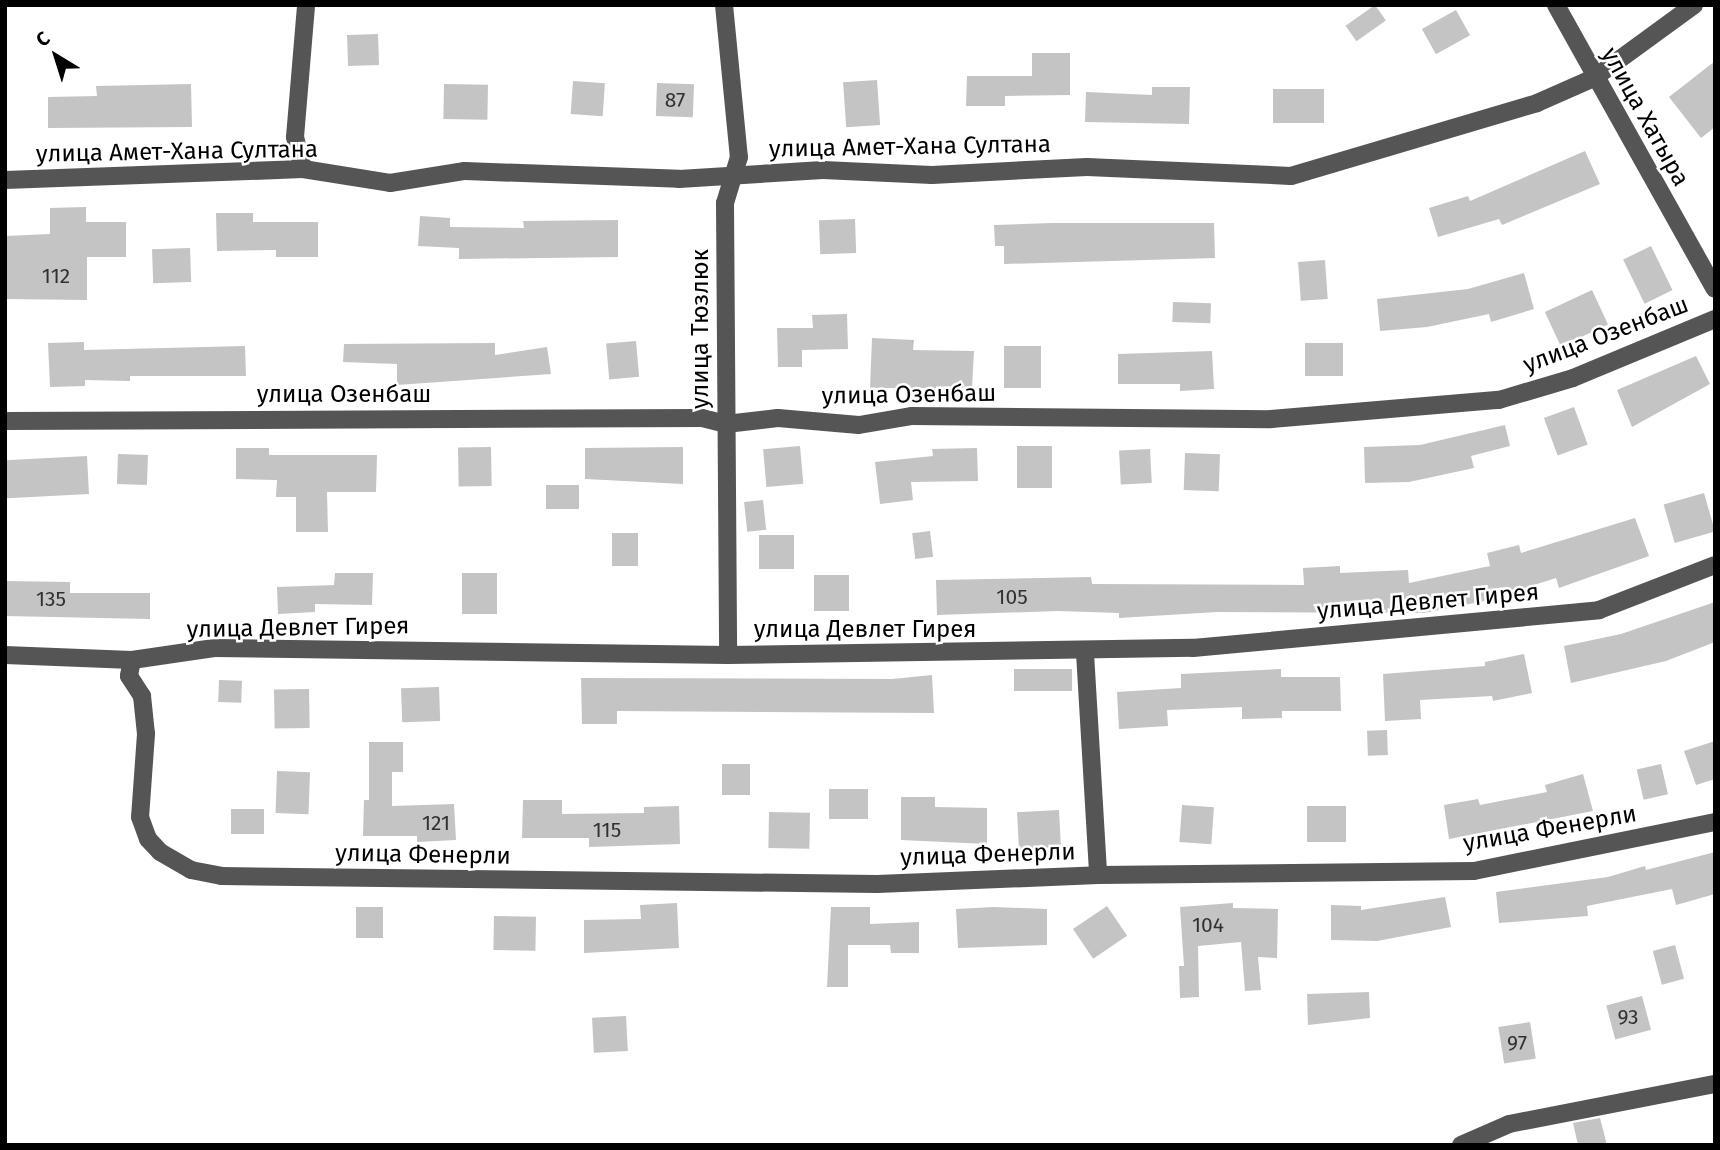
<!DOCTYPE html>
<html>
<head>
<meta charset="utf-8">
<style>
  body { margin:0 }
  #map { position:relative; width:1720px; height:1150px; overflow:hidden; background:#fff; font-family:"Fira Sans",sans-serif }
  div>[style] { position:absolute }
  .building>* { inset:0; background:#c4c4c4; transform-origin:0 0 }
  .minor>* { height:18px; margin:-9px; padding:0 9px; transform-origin:9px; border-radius:9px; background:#555 }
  span { translate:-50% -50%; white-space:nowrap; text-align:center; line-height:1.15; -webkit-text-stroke:5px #fff; paint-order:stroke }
  .number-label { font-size:21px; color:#313131 }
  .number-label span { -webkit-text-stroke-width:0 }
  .street-label { font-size:24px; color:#000 }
  .frame { position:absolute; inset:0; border:7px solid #000; pointer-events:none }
  .north { position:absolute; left:21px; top:21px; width:70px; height:70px; -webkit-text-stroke:5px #fff; paint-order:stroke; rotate:322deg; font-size:19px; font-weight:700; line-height:28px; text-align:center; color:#000 }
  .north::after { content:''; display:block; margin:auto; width:24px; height:32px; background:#000; clip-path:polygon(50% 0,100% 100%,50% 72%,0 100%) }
</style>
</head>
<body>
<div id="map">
  <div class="building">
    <div style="left:1375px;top:5px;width:19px;height:36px;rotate:55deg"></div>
    <div style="left:1456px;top:10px;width:29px;height:39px;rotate:61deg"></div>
    <div style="left:378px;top:34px;width:31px;height:31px;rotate:88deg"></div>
    <div style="clip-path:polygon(1032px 53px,1070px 53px,1070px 95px,1005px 96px,1005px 106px,966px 106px,967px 76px,1032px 76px)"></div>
    <div style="clip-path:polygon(1715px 61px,1715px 127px,1701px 138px,1669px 97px)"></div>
    <div style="left:877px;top:80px;width:45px;height:34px;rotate:86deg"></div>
    <div style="left:573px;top:81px;width:32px;height:33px;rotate:4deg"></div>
    <div style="left:657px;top:83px;width:37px;height:33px;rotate:2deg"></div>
    <div style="clip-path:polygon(191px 84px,192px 127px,48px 128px,48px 97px,97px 96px,96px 86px)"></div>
    <div style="left:444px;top:84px;width:44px;height:35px;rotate:1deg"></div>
    <div style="clip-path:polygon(1152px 87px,1190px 87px,1189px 124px,1085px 122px,1086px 92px,1152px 95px)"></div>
    <div style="left:1273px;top:89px;width:51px;height:34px"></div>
    <div style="clip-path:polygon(1585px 151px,1600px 184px,1502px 225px,1499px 219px,1438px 237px,1429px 208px,1468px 196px,1470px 201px)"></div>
    <div style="clip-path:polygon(86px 207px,86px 222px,126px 222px,126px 257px,87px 257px,87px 300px,5px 299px,5px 236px,50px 234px,50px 208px)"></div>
    <div style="clip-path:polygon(216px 213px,253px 213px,253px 222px,318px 222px,318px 257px,276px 257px,276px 250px,217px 251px)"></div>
    <div style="clip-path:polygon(420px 216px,450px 218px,450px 227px,524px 228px,523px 221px,618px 220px,618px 257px,459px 259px,459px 248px,418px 246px)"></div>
    <div style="left:855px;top:219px;width:34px;height:36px;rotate:88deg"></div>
    <div style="clip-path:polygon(1052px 223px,1214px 223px,1215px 258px,1004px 264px,1004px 246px,995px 246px,994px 225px)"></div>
    <div style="left:1651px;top:246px;width:49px;height:31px;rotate:64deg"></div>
    <div style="left:190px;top:248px;width:34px;height:38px;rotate:88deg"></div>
    <div style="left:1325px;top:260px;width:39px;height:27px;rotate:86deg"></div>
    <div style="clip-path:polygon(1524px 273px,1534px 309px,1491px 322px,1489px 314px,1427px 327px,1380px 331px,1377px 299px,1468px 289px)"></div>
    <div style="left:1592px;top:290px;width:38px;height:52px;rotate:65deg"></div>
    <div style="left:1173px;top:302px;width:38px;height:20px;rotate:2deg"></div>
    <div style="clip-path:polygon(847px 314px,848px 349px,802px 350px,802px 367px,778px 367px,777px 328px,813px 328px,812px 315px)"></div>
    <div style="clip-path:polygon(872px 338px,914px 340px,913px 350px,974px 351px,972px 388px,870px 388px)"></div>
    <div style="left:636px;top:341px;width:36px;height:30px;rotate:85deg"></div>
    <div style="clip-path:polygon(84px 342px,84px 350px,245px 346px,246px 376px,130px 376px,130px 381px,85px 380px,85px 386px,50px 387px,48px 343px)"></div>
    <div style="clip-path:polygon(495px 343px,495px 355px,547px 347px,551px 374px,397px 385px,397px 364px,343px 362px,344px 344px)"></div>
    <div style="left:1305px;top:343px;width:38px;height:33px"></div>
    <div style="left:1041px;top:346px;width:42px;height:37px;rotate:90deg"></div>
    <div style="clip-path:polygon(1212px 351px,1214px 389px,1180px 391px,1180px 384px,1118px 384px,1118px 354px)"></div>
    <div style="clip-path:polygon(1696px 356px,1710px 384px,1632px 427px,1617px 390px)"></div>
    <div style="left:1574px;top:407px;width:40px;height:32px;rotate:70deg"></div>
    <div style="clip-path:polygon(1505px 425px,1510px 446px,1471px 456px,1474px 468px,1409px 482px,1365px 483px,1364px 447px,1420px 445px)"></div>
    <div style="left:800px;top:446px;width:38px;height:37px;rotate:85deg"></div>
    <div style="left:1052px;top:446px;width:42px;height:35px;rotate:90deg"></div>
    <div style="left:491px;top:447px;width:39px;height:33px;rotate:89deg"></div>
    <div style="clip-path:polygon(683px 447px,683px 484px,585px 479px,585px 448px)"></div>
    <div style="clip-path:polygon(236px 448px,269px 448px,269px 455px,377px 455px,376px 492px,327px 492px,328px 532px,296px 532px,296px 497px,276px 497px,277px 480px,236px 479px)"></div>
    <div style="clip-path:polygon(977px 448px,978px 481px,911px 482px,913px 500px,880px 504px,875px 462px,933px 456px,932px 449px)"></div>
    <div style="left:1150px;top:449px;width:34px;height:31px;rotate:87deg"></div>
    <div style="left:1185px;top:453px;width:35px;height:37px;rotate:2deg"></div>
    <div style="left:118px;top:454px;width:30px;height:30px;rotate:2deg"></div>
    <div style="left:87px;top:456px;width:38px;height:82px;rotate:87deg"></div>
    <div style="left:546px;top:485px;width:33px;height:24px"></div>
    <div style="left:1704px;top:493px;width:40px;height:42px;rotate:74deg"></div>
    <div style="left:763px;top:500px;width:30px;height:19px;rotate:84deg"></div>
    <div style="clip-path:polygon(1635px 518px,1649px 556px,1559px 588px,1556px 578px,1484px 601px,1424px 613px,1217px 612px,1119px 618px,1119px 613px,1058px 611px,937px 615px,936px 580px,1091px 577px,1092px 584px,1304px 585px,1303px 568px,1340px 566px,1340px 573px,1408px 570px,1409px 583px,1490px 566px,1487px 553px,1519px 545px,1521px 553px)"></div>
    <div style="left:930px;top:531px;width:26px;height:18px;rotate:83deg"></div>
    <div style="left:612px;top:533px;width:26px;height:33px"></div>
    <div style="left:759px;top:535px;width:35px;height:34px"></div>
    <div style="clip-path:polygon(335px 573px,373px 573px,372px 605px,315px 604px,315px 612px,278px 614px,277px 587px,334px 585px)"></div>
    <div style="left:462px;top:573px;width:35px;height:41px"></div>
    <div style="left:849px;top:575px;width:36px;height:35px;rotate:90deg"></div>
    <div style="clip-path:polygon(5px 581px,70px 582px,70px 593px,150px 593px,150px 619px,5px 616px)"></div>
    <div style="clip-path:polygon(1715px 602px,1715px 642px,1666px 661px,1571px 683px,1564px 646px,1621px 634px)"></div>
    <div style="clip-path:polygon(1524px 654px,1532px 693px,1493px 701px,1492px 696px,1420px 700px,1421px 719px,1385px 721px,1383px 674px,1485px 666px,1485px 662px)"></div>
    <div style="left:1014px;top:669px;width:58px;height:22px"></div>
    <div style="clip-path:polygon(1281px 669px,1281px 677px,1340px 677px,1341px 711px,1282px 711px,1282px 718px,1242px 719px,1242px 707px,1167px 710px,1168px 726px,1119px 729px,1117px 692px,1181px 688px,1181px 674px)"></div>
    <div style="clip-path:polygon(932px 675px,934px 713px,617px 711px,617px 724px,582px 724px,581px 678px,892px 679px)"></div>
    <div style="left:219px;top:680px;width:23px;height:22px;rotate:2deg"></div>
    <div style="left:439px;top:687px;width:34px;height:38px;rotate:88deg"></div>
    <div style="left:309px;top:689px;width:39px;height:35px;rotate:89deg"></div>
    <div style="left:1387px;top:730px;width:25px;height:20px;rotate:88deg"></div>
    <div style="clip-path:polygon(1715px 741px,1715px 779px,1696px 785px,1684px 751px)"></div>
    <div style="clip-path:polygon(369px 742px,403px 742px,403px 772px,392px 772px,392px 806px,454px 804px,456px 840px,417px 842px,417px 836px,363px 836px,364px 800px,369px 800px)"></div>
    <div style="left:722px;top:764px;width:28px;height:31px"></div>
    <div style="left:1661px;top:764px;width:31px;height:25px;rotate:77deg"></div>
    <div style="left:277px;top:771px;width:33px;height:42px;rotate:2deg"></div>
    <div style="clip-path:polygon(1583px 774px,1593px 811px,1449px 839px,1444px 805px,1478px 799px,1480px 805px,1547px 792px,1545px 785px)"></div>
    <div style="left:829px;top:789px;width:39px;height:30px"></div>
    <div style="clip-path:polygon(901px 797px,935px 797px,935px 807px,987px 808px,987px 844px,901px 840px)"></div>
    <div style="clip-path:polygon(523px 800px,562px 800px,562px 814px,644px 813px,644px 807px,679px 806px,680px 844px,589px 847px,589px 838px,522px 838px)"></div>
    <div style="left:1182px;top:805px;width:32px;height:37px;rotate:4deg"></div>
    <div style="left:1307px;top:806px;width:39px;height:36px"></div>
    <div style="left:231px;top:809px;width:33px;height:25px"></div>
    <div style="left:1059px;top:810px;width:37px;height:42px;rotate:87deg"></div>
    <div style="left:769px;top:812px;width:41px;height:36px;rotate:1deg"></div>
    <div style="clip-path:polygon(1715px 852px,1715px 894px,1676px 905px,1672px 889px,1587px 906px,1588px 916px,1499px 923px,1496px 892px,1608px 877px,1645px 866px,1646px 870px)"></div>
    <div style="clip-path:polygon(1445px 897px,1451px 927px,1377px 941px,1331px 940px,1331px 905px,1361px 906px,1361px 910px)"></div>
    <div style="clip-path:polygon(677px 903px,679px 948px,584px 953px,584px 920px,641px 919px,640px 905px)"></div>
    <div style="clip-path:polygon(1233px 903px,1233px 908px,1278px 909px,1277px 958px,1258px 957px,1261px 990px,1245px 991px,1241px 942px,1198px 946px,1199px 997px,1180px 998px,1179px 966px,1184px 966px,1180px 907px)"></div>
    <div style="left:1107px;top:906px;width:36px;height:41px;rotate:56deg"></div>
    <div style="left:356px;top:907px;width:27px;height:31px"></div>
    <div style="clip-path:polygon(831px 907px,870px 907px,870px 924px,919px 922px,919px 953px,891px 953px,890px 945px,848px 945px,848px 987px,827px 987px)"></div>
    <div style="clip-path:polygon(994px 907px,1047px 909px,1047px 945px,958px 948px,956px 909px)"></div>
    <div style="left:494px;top:916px;width:42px;height:34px;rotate:1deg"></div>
    <div style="left:1675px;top:945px;width:35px;height:23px;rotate:75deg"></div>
    <div style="clip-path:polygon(1369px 992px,1370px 1018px,1308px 1025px,1307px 994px)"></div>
    <div style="left:1642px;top:996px;width:35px;height:37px;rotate:75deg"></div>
    <div style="left:626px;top:1016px;width:35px;height:34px;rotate:87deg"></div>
    <div style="left:1530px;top:1022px;width:37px;height:32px;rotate:81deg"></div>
    <div style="clip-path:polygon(1600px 1118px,1607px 1145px,1578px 1145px,1573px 1123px)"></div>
  </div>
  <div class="minor">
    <div style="left:724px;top:5px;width:153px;rotate:84.4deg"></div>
    <div style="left:739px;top:157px;width:48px;rotate:106.9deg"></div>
    <div style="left:725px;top:203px;width:452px;rotate:89.6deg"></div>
    <div style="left:1556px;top:5px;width:325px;rotate:60.8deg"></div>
    <div style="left:303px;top:169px;width:33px;rotate:-104deg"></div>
    <div style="left:295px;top:137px;width:132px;rotate:-85.2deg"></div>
    <div style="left:5px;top:180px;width:298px;rotate:-2.1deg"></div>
    <div style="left:303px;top:169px;width:88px;rotate:9.1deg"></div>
    <div style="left:390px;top:183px;width:76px;rotate:-9.1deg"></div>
    <div style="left:465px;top:171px;width:214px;rotate:2.1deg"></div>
    <div style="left:679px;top:179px;width:144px;rotate:-3.6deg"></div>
    <div style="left:823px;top:170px;width:109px;rotate:2.6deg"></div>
    <div style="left:932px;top:175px;width:155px;rotate:-3deg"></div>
    <div style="left:1087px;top:167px;width:204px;rotate:2.5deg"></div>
    <div style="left:1291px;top:176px;width:257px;rotate:-16.5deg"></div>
    <div style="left:1537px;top:103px;width:62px;rotate:-23.7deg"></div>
    <div style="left:1594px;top:78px;width:124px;rotate:-36.1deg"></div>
    <div style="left:5px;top:421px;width:697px;rotate:-0.25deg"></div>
    <div style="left:702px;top:418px;width:25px;rotate:14deg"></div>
    <div style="left:726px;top:424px;width:52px;rotate:-6.6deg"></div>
    <div style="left:778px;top:418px;width:81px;rotate:4.9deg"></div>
    <div style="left:859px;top:425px;width:54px;rotate:-9.6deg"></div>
    <div style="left:912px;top:416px;width:359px;rotate:0.5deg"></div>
    <div style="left:1271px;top:419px;width:229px;rotate:-4.8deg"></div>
    <div style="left:1499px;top:400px;width:77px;rotate:-16.6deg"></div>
    <div style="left:1573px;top:378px;width:154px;rotate:-22.6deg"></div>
    <div style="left:1085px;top:653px;width:222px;rotate:86.6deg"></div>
    <div style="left:5px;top:655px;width:127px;rotate:2.3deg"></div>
    <div style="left:132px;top:660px;width:83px;rotate:-8.3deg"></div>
    <div style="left:214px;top:648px;width:514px;rotate:0.78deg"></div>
    <div style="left:728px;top:655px;width:465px;rotate:-0.9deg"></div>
    <div style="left:1193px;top:648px;width:408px;rotate:-5.3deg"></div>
    <div style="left:1599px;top:610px;width:124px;rotate:-21.2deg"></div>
    <div style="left:132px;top:660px;width:16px;rotate:101deg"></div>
    <div style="left:129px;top:676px;width:24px;rotate:57deg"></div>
    <div style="left:142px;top:696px;width:38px;rotate:84deg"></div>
    <div style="left:146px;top:734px;width:83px;rotate:94.1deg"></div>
    <div style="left:140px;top:817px;width:23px;rotate:70deg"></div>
    <div style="left:148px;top:839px;width:18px;rotate:47deg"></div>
    <div style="left:160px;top:852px;width:36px;rotate:30deg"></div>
    <div style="left:191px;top:870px;width:31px;rotate:11deg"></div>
    <div style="left:221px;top:876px;width:656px;rotate:0.7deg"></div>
    <div style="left:877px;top:884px;width:221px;rotate:-2.3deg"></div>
    <div style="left:1098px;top:875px;width:376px;rotate:-0.6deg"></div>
    <div style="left:1474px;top:871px;width:246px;rotate:-11.5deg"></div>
    <div style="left:1461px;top:1145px;width:52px;rotate:-23.6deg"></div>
    <div style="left:1509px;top:1124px;width:210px;rotate:-11deg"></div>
  </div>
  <div class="number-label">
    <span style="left:675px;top:100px">87</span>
    <span style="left:56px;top:276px">112</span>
    <span style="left:1012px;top:597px">105</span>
    <span style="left:51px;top:599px">135</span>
    <span style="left:436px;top:823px">121</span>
    <span style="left:607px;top:830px">115</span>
    <span style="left:1208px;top:925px">104</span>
    <span style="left:1628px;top:1017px">93</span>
    <span style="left:1517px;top:1043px">97</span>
  </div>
  <div class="street-label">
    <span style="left:1645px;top:117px;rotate:61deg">улица Хатыра</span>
    <span style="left:910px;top:147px;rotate:-1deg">улица Амет-Хана Султана</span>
    <span style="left:177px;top:152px;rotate:-1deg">улица Амет-Хана Султана</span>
    <span style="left:701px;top:329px;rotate:-90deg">улица Тюзлюк</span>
    <span style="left:1606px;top:335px;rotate:-21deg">улица Озенбаш</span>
    <span style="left:344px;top:395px">улица Озенбаш</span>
    <span style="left:909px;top:395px;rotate:-1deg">улица Озенбаш</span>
    <span style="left:1428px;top:602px;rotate:-5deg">улица Девлет Гирея</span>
    <span style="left:298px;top:628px;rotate:-1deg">улица Девлет Гирея</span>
    <span style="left:865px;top:630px">улица Девлет Гирея</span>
    <span style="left:1550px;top:829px;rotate:-10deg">улица Фенерли</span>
    <span style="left:423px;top:855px;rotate:1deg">улица Фенерли</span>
    <span style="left:988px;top:855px;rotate:-2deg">улица Фенерли</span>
  </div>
  <div class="frame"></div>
  <div class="north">С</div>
</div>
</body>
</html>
